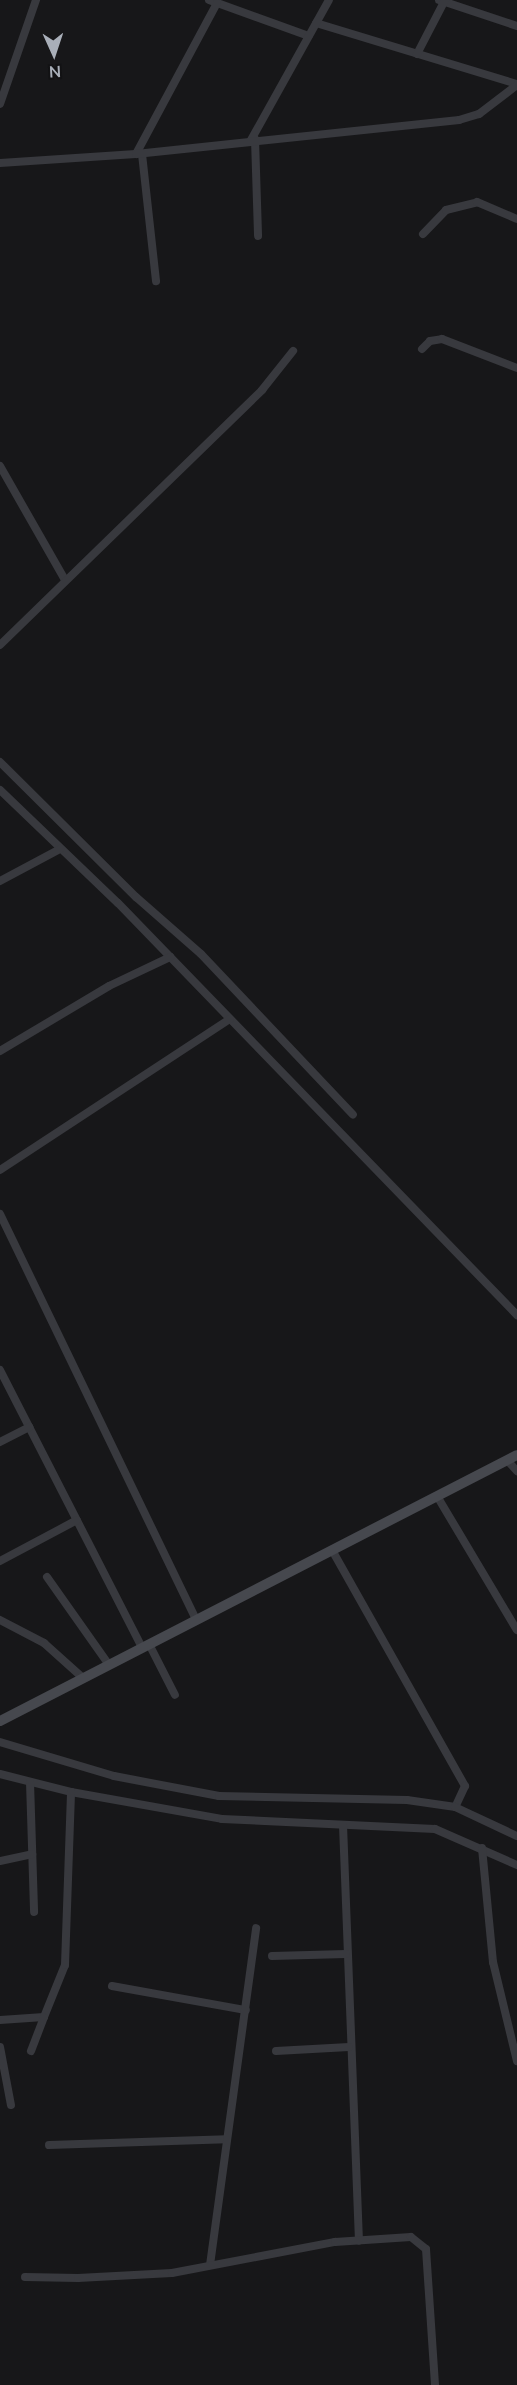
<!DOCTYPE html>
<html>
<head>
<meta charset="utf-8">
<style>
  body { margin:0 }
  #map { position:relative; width:517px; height:2385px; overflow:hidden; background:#171719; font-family:Mulish,sans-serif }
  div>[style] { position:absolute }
  .minor>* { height:8px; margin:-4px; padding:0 4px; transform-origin:4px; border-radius:4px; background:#38393e }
  .secondary>* { height:10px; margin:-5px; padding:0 5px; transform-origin:5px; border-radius:5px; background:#46484e }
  span { translate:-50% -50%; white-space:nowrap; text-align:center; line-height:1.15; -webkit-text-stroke:5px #121214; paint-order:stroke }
  .north { position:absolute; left:24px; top:24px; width:60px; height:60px; -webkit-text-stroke:4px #121214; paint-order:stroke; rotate:177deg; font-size:16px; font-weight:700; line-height:24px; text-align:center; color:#a9afb9 }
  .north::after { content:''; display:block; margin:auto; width:21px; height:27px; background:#a9afb9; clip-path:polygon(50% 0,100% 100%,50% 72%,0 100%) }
</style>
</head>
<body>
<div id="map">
  <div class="minor">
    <div style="left:209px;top:0;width:106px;rotate:19.8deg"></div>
    <div style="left:439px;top:0;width:82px;rotate:18.4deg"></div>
    <div style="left:316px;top:23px;width:210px;rotate:16.9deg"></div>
    <div style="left:417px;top:54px;width:61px;rotate:-62.6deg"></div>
    <div style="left:0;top:104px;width:110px;rotate:-70.9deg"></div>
    <div style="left:255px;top:139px;width:97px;rotate:88.2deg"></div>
    <div style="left:251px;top:140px;width:160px;rotate:-60.9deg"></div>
    <div style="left:136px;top:154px;width:171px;rotate:-61.8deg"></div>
    <div style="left:142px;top:154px;width:128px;rotate:83.7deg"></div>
    <div style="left:0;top:163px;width:136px;rotate:-3.8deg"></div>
    <div style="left:136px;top:154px;width:325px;rotate:-6deg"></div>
    <div style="left:459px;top:120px;width:21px;rotate:-17deg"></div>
    <div style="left:479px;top:114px;width:48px;rotate:-37.3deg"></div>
    <div style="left:423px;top:234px;width:33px;rotate:-46deg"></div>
    <div style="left:446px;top:210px;width:32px;rotate:-14deg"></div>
    <div style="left:477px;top:202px;width:43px;rotate:23deg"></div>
    <div style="left:422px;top:349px;width:11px;rotate:-45deg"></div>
    <div style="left:430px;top:341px;width:12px;rotate:-9deg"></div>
    <div style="left:442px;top:339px;width:80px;rotate:21.1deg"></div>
    <div style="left:0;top:466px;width:131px;rotate:60.3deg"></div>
    <div style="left:0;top:645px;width:366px;rotate:-44.2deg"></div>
    <div style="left:262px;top:390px;width:50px;rotate:-51.5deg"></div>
    <div style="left:0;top:762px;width:192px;rotate:44.8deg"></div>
    <div style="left:136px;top:897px;width:86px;rotate:41.2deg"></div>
    <div style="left:201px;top:954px;width:221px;rotate:46.6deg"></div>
    <div style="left:0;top:790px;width:163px;rotate:43.8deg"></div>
    <div style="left:118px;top:903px;width:574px;rotate:45.92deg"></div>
    <div style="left:0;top:881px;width:68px;rotate:-28.1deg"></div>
    <div style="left:0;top:1051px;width:127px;rotate:-30.8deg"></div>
    <div style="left:109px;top:986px;width:68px;rotate:-25.4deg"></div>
    <div style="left:0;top:1170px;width:275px;rotate:-33.3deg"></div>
    <div style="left:0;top:1214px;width:451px;rotate:64.2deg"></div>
    <div style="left:0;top:1370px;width:312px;rotate:62.9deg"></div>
    <div style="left:0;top:1442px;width:33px;rotate:-27deg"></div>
    <div style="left:507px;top:1460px;width:15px;rotate:48deg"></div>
    <div style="left:437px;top:1496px;width:156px;rotate:59.2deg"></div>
    <div style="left:332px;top:1550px;width:271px;rotate:60.6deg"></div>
    <div style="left:465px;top:1786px;width:23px;rotate:115deg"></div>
    <div style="left:0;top:1561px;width:87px;rotate:-28deg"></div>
    <div style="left:47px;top:1577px;width:108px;rotate:54.8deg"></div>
    <div style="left:0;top:1620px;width:50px;rotate:27.6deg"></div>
    <div style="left:44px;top:1643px;width:52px;rotate:41.9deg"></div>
    <div style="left:149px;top:1644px;width:57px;rotate:63deg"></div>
    <div style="left:0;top:1742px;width:119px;rotate:16.6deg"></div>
    <div style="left:114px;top:1776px;width:107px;rotate:10.8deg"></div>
    <div style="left:219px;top:1796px;width:188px;rotate:1.2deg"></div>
    <div style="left:407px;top:1800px;width:49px;rotate:8.3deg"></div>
    <div style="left:455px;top:1807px;width:68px;rotate:25.1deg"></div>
    <div style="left:0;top:1774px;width:73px;rotate:14.2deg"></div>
    <div style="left:71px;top:1792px;width:153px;rotate:10.1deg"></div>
    <div style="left:222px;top:1819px;width:213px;rotate:2.7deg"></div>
    <div style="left:435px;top:1829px;width:90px;rotate:23.7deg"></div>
    <div style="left:30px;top:1782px;width:130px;rotate:88.2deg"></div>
    <div style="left:343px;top:1825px;width:416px;rotate:87.8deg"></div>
    <div style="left:482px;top:1848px;width:115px;rotate:84.5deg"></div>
    <div style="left:493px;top:1962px;width:102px;rotate:76.4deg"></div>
    <div style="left:0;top:1861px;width:33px;rotate:-12deg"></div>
    <div style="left:272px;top:1956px;width:74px;rotate:-1.5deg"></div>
    <div style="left:112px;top:1986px;width:136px;rotate:10.2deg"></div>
    <div style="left:0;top:2020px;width:44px;rotate:-3.9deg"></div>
    <div style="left:44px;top:2017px;width:56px;rotate:-68deg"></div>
    <div style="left:65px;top:1965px;width:173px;rotate:-88deg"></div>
    <div style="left:0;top:2047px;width:59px;rotate:79.3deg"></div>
    <div style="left:31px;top:2051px;width:36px;rotate:-69deg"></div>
    <div style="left:276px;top:2051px;width:73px;rotate:-3.1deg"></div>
    <div style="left:49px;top:2145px;width:177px;rotate:-1.9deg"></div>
    <div style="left:210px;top:2265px;width:340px;rotate:-82.2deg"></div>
    <div style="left:25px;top:2277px;width:53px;rotate:1.1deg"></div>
    <div style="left:78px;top:2278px;width:94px;rotate:-3deg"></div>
    <div style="left:172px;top:2273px;width:166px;rotate:-10.8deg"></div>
    <div style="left:335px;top:2242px;width:76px;rotate:-3.8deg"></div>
    <div style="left:411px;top:2237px;width:19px;rotate:39deg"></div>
    <div style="left:426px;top:2249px;width:136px;rotate:86.2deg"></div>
  </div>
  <div class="secondary">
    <div style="left:0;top:1721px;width:581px;rotate:-27.23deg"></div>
  </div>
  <div class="north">N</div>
</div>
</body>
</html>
